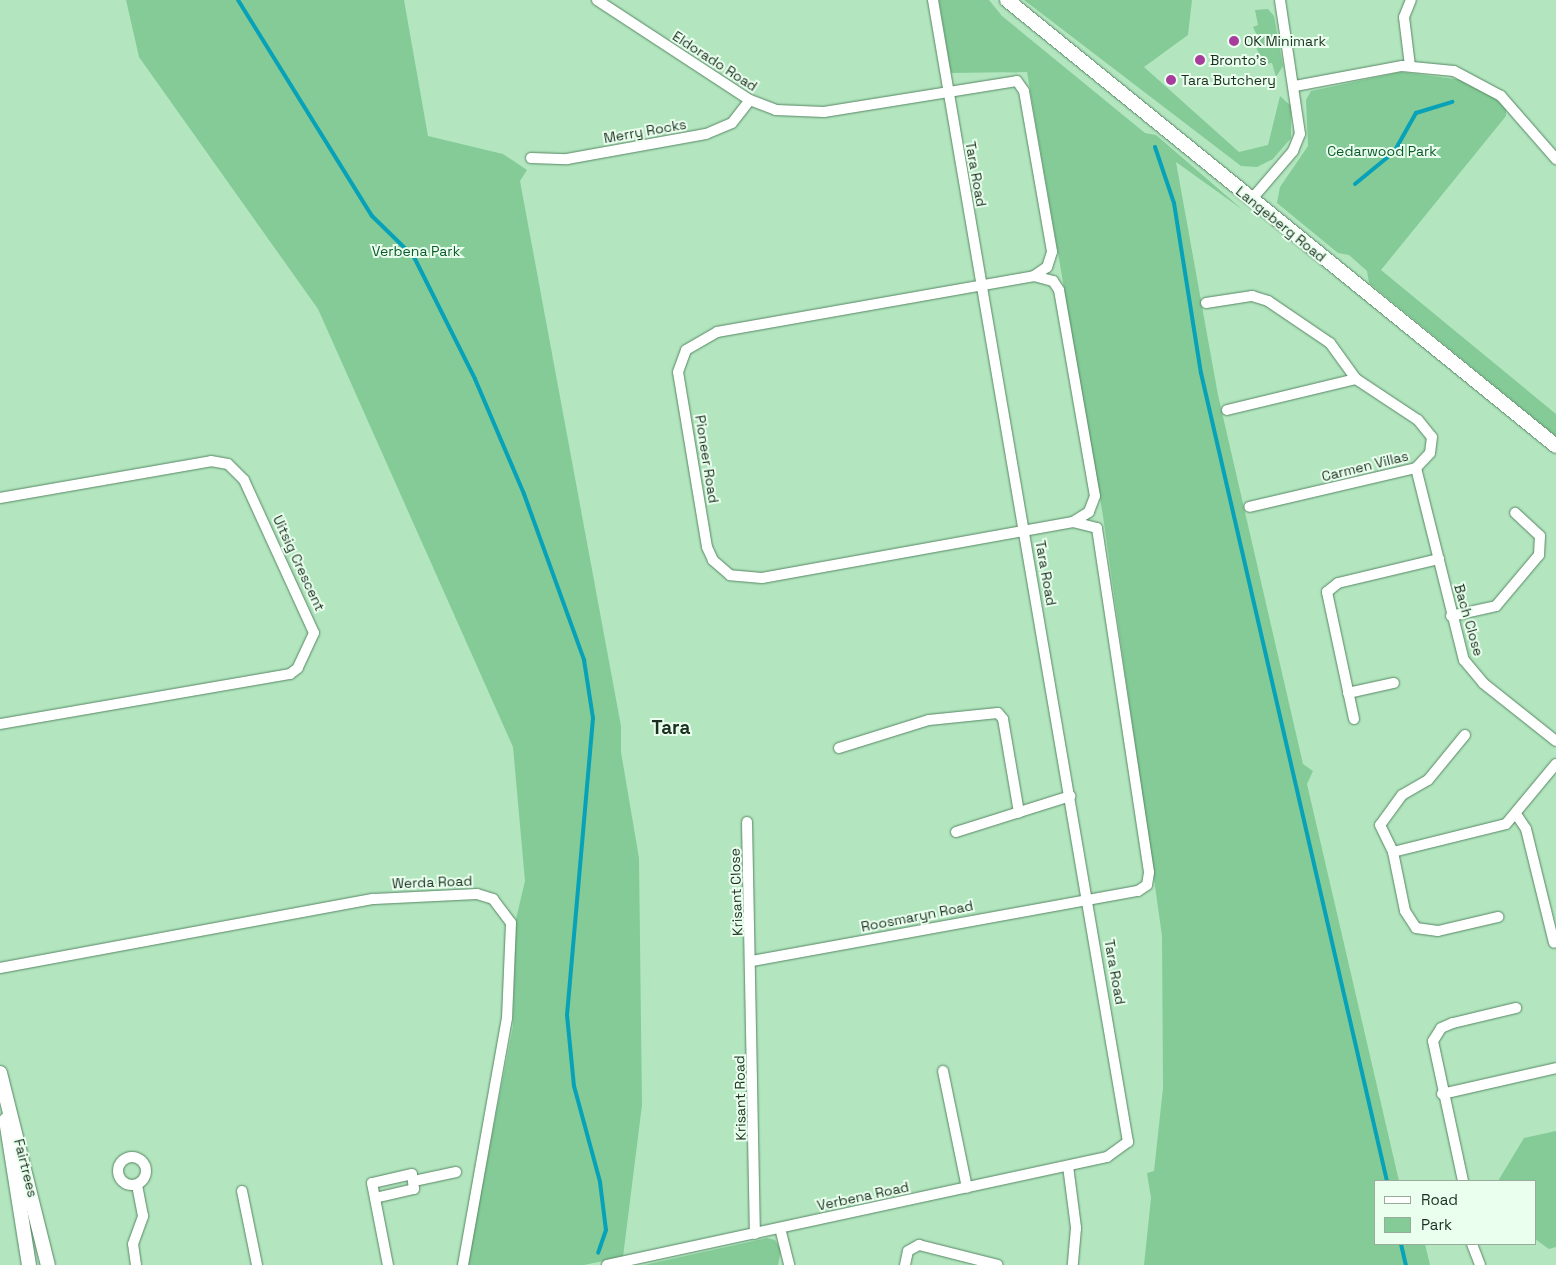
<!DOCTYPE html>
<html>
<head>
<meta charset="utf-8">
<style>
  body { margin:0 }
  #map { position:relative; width:1556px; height:1265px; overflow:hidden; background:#b3e6bf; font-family:"Space Grotesk",sans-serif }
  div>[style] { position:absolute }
  .green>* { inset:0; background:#84cb97 }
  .stream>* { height:4px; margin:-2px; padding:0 2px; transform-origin:2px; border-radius:2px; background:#07a1b8 }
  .roads { filter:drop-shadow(0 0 1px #578764) drop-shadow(0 0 1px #578764) }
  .street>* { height:10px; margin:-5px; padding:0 5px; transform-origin:5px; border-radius:5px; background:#fff }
  .street>.ring { margin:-5px; padding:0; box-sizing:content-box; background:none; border:10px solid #fff; border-radius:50% }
  .secondary>* { height:14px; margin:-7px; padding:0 7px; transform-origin:7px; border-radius:7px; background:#fff }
  .dots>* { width:14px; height:14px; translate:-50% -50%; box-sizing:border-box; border:2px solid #eaffee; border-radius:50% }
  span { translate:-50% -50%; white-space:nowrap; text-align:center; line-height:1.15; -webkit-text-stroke:4px #eaffee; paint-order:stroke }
  .poi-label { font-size:14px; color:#1c3021 }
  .left { translate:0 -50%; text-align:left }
  .street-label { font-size:14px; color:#1c3021 }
  .park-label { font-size:14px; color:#0c5a2d }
  .district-label { font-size:19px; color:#1c3021; font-weight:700 }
  .legend { position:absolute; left:1374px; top:1180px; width:162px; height:65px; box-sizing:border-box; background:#eaffee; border:1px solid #98ac9c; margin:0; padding:6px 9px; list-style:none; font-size:15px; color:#1c3021 }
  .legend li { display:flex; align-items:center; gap:10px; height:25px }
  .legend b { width:25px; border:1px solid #98ac9c }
</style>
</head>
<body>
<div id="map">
  <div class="green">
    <div style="clip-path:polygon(126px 0,404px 0,428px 136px,503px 154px,527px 170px,520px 181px,621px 726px,621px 752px,639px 858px,642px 1105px,623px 1257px,584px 1265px,467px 1265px,513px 1026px,516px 919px,525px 881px,513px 747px,318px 309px,139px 57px)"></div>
    <div style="clip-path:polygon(939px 0,989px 0,1002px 16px,1145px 133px,1156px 135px,1243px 210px,1176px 162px,1218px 395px,1303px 764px,1313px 771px,1307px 784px,1399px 1181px,1375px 1181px,1375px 1244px,1425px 1244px,1430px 1265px,1144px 1265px,1151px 1198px,1147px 1173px,1154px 1171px,1163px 1088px,1162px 936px,1103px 516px,1027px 72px,951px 73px)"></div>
    <div style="clip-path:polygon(1024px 0,1192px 0,1188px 35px,1144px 67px,1239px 152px,1268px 145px,1280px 96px,1291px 106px,1291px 138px,1273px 159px,1257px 167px,1241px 166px)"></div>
    <div style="clip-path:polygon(1268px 9px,1274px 16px,1283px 66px,1276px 77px,1272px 63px,1264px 64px,1255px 45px,1260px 42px,1253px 27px,1258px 25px,1255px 10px)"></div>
    <div style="clip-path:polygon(1401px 72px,1462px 80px,1495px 98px,1506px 109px,1506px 116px,1381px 270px,1556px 414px,1556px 436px,1369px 283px,1367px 271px,1349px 255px,1338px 253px,1277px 203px,1280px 187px,1308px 146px,1306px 100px,1311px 91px)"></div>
    <div style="clip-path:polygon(1556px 1131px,1556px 1247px,1549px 1249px,1535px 1239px,1535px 1181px,1498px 1181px,1524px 1138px)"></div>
    <div style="clip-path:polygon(767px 1238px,775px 1240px,781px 1250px,778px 1265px,644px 1265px)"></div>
  </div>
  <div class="stream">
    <div style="left:238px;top:0;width:254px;rotate:58.2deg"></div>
    <div style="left:372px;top:216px;width:59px;rotate:44.3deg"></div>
    <div style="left:414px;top:257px;width:136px;rotate:63.4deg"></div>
    <div style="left:475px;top:379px;width:125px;rotate:66.9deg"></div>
    <div style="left:524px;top:494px;width:177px;rotate:70.1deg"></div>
    <div style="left:584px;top:660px;width:59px;rotate:81.2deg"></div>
    <div style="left:593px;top:718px;width:298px;rotate:95deg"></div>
    <div style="left:567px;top:1015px;width:71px;rotate:84.4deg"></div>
    <div style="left:574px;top:1086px;width:99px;rotate:74.8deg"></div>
    <div style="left:600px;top:1182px;width:48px;rotate:82.9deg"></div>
    <div style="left:606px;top:1230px;width:24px;rotate:109deg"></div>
    <div style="left:1155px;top:147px;width:59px;rotate:71.3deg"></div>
    <div style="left:1174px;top:203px;width:172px;rotate:81deg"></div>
    <div style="left:1201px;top:373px;width:829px;rotate:77.04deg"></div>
    <div style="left:1355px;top:184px;width:50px;rotate:-39.4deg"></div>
    <div style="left:1394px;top:152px;width:45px;rotate:-60.6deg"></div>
    <div style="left:1416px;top:113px;width:38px;rotate:-17deg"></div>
    <div style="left:1401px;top:1244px;width:22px;rotate:77deg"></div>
  </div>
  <div class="roads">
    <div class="street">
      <div style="left:597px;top:0;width:183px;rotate:33.2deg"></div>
      <div style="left:750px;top:100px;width:28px;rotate:21deg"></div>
      <div style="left:776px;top:110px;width:48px;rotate:2.4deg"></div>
      <div style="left:824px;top:112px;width:195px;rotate:-9.1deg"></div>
      <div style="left:1017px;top:81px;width:12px;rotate:55deg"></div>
      <div style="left:1024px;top:91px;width:163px;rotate:80.1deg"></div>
      <div style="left:1052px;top:252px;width:16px;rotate:108deg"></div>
      <div style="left:1047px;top:267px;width:16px;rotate:145deg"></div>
      <div style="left:1410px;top:66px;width:49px;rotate:-97deg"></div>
      <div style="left:1404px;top:17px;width:18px;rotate:-68deg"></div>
      <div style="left:1295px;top:86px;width:109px;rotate:-10.6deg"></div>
      <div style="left:1402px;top:66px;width:52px;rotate:5.5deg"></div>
      <div style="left:1454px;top:71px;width:53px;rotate:28deg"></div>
      <div style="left:1501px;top:96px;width:84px;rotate:48.9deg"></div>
      <div style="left:531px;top:158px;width:36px;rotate:2deg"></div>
      <div style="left:567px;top:159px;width:141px;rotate:-10.2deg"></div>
      <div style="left:706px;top:134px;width:28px;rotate:-23deg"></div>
      <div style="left:732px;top:123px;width:29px;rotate:-52deg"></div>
      <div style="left:1251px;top:200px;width:65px;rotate:-49.4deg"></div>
      <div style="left:1293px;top:151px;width:18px;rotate:-68deg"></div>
      <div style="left:1300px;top:134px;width:135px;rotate:-98.5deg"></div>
      <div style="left:1206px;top:303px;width:47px;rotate:-8.7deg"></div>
      <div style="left:1252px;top:296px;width:17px;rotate:17deg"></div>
      <div style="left:1268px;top:301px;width:75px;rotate:34.1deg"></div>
      <div style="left:1330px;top:343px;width:44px;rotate:54.2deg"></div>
      <div style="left:1356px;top:379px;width:74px;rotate:33.5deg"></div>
      <div style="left:1418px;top:420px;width:22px;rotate:51deg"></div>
      <div style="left:1432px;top:437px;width:16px;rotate:97deg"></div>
      <div style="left:1430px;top:453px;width:21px;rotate:133deg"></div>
      <div style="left:1416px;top:468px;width:171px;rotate:166.9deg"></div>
      <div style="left:1227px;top:410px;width:133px;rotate:-13.5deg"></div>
      <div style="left:1416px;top:468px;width:198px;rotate:76deg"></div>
      <div style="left:1464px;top:660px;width:30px;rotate:50deg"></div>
      <div style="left:1483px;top:683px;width:93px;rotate:38.5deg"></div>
      <div style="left:0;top:498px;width:214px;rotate:-9.9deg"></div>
      <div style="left:211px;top:461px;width:17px;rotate:10deg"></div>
      <div style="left:228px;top:464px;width:23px;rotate:45deg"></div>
      <div style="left:244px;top:480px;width:168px;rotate:65.4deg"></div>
      <div style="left:314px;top:633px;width:38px;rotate:115deg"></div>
      <div style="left:298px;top:668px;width:10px;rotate:143deg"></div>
      <div style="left:290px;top:674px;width:294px;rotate:170.2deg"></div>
      <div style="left:1451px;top:616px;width:46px;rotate:-12.5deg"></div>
      <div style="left:1496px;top:606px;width:67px;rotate:-49.9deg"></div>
      <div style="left:1539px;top:555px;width:19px;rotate:-87deg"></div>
      <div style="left:1540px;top:536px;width:34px;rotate:-137deg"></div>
      <div style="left:1348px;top:693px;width:47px;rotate:-12.3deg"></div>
      <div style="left:1354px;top:719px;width:130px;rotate:-102deg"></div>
      <div style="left:1327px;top:592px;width:14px;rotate:-39deg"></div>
      <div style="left:1338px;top:583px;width:104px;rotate:-13.4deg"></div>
      <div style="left:1465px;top:735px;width:58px;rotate:129.4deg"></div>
      <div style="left:1428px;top:780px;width:30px;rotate:150deg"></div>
      <div style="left:1402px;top:795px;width:37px;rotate:126deg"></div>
      <div style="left:1380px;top:825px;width:30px;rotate:64deg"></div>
      <div style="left:1393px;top:852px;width:60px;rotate:78.5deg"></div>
      <div style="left:1405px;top:911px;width:20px;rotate:57deg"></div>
      <div style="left:1416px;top:928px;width:22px;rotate:8deg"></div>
      <div style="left:1438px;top:931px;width:62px;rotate:-13.1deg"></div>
      <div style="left:839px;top:748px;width:94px;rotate:-17.3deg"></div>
      <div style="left:929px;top:720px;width:69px;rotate:-5.8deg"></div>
      <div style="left:998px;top:713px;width:8px;rotate:50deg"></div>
      <div style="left:1003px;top:719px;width:95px;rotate:80.3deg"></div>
      <div style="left:1516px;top:814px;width:18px;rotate:56deg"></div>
      <div style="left:1526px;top:829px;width:117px;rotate:76.2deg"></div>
      <div style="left:747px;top:822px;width:412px;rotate:88.9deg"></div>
      <div style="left:956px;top:832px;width:120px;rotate:-17.5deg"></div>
      <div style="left:1393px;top:852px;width:116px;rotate:-13.9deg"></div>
      <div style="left:1506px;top:824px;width:78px;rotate:-50.2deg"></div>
      <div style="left:752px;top:961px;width:392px;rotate:-10.3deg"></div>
      <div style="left:1138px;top:891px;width:11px;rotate:-34deg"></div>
      <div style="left:1147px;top:885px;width:13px;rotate:-81deg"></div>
      <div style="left:1149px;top:872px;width:348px;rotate:-98.6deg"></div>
      <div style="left:1097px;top:528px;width:25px;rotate:-166deg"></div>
      <div style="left:1073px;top:522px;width:316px;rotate:169.8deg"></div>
      <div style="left:762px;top:578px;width:32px;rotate:-175deg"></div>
      <div style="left:730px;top:575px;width:23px;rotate:-139deg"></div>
      <div style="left:713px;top:560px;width:14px;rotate:-115deg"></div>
      <div style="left:707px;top:547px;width:177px;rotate:-99.4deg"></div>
      <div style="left:678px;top:372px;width:23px;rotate:-70deg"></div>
      <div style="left:686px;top:350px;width:36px;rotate:-30deg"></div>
      <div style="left:717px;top:332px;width:322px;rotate:-10deg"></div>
      <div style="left:1034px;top:276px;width:20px;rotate:15deg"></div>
      <div style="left:1053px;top:281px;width:11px;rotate:56deg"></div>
      <div style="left:1059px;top:290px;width:209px;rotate:80.1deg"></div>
      <div style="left:1095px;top:496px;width:17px;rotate:111deg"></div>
      <div style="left:1089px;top:512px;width:19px;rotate:148deg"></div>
      <div style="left:0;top:968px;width:380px;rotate:-10.5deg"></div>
      <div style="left:374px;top:899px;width:103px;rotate:-2.8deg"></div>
      <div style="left:477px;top:894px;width:17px;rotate:17deg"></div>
      <div style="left:493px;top:899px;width:30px;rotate:53deg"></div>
      <div style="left:511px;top:923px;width:95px;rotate:92.4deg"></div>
      <div style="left:507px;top:1018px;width:251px;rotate:100.1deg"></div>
      <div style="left:943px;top:1071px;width:119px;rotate:78.4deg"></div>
      <div style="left:1442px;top:1094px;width:117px;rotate:-12.8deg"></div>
      <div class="ring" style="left:118px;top:1157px;width:18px;height:18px"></div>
      <div style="left:1068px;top:1166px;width:63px;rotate:82.6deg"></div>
      <div style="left:1076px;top:1228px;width:37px;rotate:95deg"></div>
      <div style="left:414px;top:1181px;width:43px;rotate:-12.1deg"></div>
      <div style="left:1463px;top:1181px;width:143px;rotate:-102.1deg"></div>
      <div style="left:1433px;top:1041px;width:15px;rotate:-58deg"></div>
      <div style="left:1441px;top:1028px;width:13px;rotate:-23deg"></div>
      <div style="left:1453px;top:1023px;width:65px;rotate:-13.4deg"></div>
      <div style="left:242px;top:1191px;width:76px;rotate:78.5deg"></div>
      <div style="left:375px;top:1198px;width:40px;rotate:-13deg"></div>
      <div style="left:414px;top:1189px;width:15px;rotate:-98deg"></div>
      <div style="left:412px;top:1174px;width:41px;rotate:167.3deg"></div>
      <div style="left:372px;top:1183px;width:84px;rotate:79deg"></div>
      <div style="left:780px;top:1228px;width:38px;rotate:76deg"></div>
      <div style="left:1472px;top:1244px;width:22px;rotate:69deg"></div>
      <div style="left:136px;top:1265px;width:21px;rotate:-98deg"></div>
      <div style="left:133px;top:1244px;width:30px;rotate:-70deg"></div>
      <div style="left:143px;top:1216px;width:31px;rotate:-101deg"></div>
      <div style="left:607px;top:1265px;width:512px;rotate:-12.19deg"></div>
      <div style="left:1107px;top:1157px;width:26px;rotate:-36deg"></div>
      <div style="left:1128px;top:1142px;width:1159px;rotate:-99.69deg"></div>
      <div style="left:905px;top:1265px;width:14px;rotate:-78deg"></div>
      <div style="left:908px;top:1251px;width:13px;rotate:-29deg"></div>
      <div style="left:919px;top:1245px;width:81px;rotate:14.2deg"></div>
    </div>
    <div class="secondary">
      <div style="left:1007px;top:0;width:707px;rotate:39.09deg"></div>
      <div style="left:0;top:1073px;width:198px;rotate:76deg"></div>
      <div style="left:6px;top:1120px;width:147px;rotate:81deg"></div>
    </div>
  </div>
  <div class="dots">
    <div style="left:1234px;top:41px;background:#a83c9d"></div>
    <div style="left:1200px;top:60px;background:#a83c9d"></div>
    <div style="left:1171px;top:80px;background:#a83c9d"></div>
  </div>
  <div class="poi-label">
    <span class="left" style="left:1244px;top:41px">OK Minimark</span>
    <span class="left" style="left:1210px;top:60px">Bronto's</span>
    <span class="left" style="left:1181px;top:80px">Tara Butchery</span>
  </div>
  <div class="street-label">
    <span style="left:715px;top:61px;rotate:33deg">Eldorado Road</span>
    <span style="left:645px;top:131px;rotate:-10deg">Merry Rocks</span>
    <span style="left:976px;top:174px;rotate:80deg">Tara Road</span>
    <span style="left:1281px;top:224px;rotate:39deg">Langeberg Road</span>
    <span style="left:707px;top:459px;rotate:81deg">Pioneer Road</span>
    <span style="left:1365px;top:466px;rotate:-14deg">Carmen Villas</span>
    <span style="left:299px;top:563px;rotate:65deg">Uitsig Crescent</span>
    <span style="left:1046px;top:573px;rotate:80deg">Tara Road</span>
    <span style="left:1469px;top:620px;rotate:74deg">Bach Close</span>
    <span style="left:432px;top:882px;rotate:-2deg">Werda Road</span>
    <span style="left:736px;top:892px;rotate:-92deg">Krisant Close</span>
    <span style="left:917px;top:916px;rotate:-11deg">Roosmaryn Road</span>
    <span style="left:1115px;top:972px;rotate:80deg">Tara Road</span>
    <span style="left:740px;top:1098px;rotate:-91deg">Krisant Road</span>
    <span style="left:26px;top:1168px;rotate:76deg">Fairtrees</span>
    <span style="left:863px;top:1196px;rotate:-12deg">Verbena Road</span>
  </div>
  <div class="park-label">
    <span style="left:1382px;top:151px">Cedarwood Park</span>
    <span style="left:416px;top:251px">Verbena Park</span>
  </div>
  <div class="district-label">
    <span style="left:671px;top:728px">Tara</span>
  </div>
  <ul class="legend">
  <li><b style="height:6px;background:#fff"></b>Road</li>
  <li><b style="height:14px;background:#84cb97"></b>Park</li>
  </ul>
</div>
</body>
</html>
